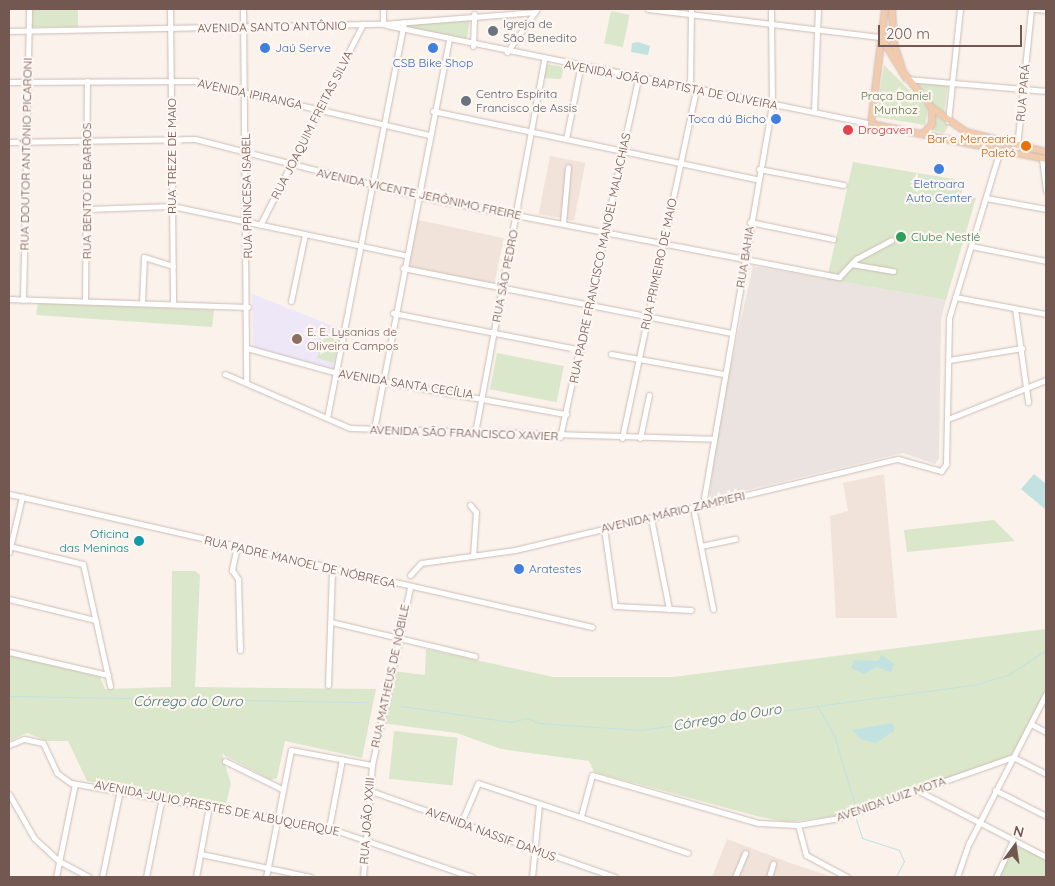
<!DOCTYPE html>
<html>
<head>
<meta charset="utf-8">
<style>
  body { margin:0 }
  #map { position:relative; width:1055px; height:886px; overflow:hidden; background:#faf2eb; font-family:Quicksand,sans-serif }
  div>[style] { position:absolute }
  .residential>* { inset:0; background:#f1e3da; transform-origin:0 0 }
  .industrial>* { inset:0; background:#eae3e0 }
  .education>* { inset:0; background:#eee7f7 }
  .green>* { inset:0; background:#dbe7ca; transform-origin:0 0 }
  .water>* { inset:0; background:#c1e2e1 }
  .stream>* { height:1px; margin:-0.5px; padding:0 0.5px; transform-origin:0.5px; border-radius:0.5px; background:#c1e2e1 }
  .roads { filter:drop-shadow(0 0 1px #cebbb5) drop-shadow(0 0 1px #cebbb5) }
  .minor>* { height:5px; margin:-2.5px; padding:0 2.5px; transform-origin:2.5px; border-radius:2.5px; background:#fff }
  .major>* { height:6px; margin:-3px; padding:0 3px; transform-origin:3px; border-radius:3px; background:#f1cbac }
  .dots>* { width:14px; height:14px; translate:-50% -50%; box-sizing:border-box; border:2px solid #fdf6f1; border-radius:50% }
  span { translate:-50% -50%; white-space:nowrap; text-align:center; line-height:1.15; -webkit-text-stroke:4.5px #fdf6f1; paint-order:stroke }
  .worship-label { font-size:12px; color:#5b616d }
  .left { translate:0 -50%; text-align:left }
  .street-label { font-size:12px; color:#735751 }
  .shop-label { font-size:12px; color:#366cbe }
  .right { translate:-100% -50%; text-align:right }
  .park-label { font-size:12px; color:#5f774a }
  .health-label { font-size:12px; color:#be3a42 }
  .food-label { font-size:12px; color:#c56008 }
  .leisure-label { font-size:12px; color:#27864d }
  .education-label { font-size:12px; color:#785e54 }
  .culture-label { font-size:12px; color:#0d838f }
  .water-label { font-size:14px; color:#467675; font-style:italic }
  .frame { position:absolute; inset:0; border:10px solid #735751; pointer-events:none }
  .north { position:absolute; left:990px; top:821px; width:50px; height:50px; -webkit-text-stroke:4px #fdf6f1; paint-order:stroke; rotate:14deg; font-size:14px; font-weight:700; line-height:20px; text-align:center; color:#735751 }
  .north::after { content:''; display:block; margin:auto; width:18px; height:22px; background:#735751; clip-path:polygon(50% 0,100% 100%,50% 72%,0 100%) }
  .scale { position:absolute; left:878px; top:25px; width:144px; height:22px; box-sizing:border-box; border:2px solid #735751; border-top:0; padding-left:6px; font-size:15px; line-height:18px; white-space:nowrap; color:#735751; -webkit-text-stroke:4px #fdf6f1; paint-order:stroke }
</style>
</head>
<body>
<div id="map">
  <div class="residential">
    <div style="left:550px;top:156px;width:36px;height:59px;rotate:11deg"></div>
    <div style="left:414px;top:219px;width:92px;height:47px;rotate:12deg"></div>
    <div style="clip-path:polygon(884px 474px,897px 618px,836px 618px,830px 516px,848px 511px,843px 483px)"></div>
    <div style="clip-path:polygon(727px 839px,790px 863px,833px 877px,712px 877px)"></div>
  </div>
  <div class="industrial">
    <div style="clip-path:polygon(753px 266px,946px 300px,941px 319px,939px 458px,935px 464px,903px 453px,709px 499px,720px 413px)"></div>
  </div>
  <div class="education">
    <div style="clip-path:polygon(252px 294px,343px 330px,335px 369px,253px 348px)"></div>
  </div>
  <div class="green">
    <div style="left:32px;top:9px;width:46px;height:18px"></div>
    <div style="left:611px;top:11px;width:19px;height:33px;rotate:12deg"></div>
    <div style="clip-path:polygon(470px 18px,467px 39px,404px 28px,403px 24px)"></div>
    <div style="clip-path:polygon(546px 64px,564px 67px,561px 79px,541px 78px)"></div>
    <div style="clip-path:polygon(884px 65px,928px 109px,925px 125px,876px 117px)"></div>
    <div style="clip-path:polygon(914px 82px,948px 84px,944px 115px,914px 86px)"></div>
    <div style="clip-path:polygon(935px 115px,949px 125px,944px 133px,930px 130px)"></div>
    <div style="clip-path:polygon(853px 162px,965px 181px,961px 195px,976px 198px,946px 300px,827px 279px)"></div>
    <div style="clip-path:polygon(38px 303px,214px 310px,212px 327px,36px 315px)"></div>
    <div style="left:324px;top:335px;width:17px;height:24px;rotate:17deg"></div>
    <div style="left:497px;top:353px;width:68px;height:37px;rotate:11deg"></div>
    <div style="clip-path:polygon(994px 520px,1015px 541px,907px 552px,904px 530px)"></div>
    <div style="clip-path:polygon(172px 571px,195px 571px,200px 575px,195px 687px,376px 689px,362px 758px,285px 741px,277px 778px,271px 780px,222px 754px,231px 784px,226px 804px,87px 781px,68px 741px,47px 741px,27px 733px,9px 741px,9px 655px,100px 677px,105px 689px,171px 687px)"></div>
    <div style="clip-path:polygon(1046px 629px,1046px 692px,1013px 757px,838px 816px,787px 822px,760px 817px,594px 772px,589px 761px,501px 749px,457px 733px,381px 723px,392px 671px,425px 675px,426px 649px,553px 677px,673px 677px)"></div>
    <div style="left:394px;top:731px;width:64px;height:48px;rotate:6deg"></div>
    <div style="clip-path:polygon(1015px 845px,1046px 859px,1046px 877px,999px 877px)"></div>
  </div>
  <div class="water">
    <div style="clip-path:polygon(638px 42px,650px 46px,648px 55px,631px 52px,632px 43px)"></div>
    <div style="clip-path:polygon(1034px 474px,1046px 484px,1046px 510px,1021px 489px)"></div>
    <div style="clip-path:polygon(882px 655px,894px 664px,891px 672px,876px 667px,864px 674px,851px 668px,854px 660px,878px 661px)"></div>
    <div style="clip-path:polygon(892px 723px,895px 730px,876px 743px,862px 740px,852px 730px)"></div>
  </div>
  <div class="stream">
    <div style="left:9px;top:696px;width:359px;rotate:1deg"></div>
    <div style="left:817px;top:705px;width:38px;rotate:61deg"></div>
    <div style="left:835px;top:738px;width:67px;rotate:73.5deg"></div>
    <div style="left:401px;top:706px;width:111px;rotate:8.3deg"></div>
    <div style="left:511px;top:722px;width:16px;rotate:-14deg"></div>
    <div style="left:527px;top:718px;width:13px;rotate:23deg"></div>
    <div style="left:539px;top:723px;width:101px;rotate:4deg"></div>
    <div style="left:640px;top:730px;width:337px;rotate:-7.7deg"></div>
    <div style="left:974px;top:685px;width:37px;rotate:-17deg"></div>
    <div style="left:1009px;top:674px;width:44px;rotate:-33deg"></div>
    <div style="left:856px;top:819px;width:20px;rotate:72deg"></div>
    <div style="left:862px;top:838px;width:39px;rotate:18deg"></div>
    <div style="left:899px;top:850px;width:12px;rotate:66deg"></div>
    <div style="left:904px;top:861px;width:18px;rotate:117deg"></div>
  </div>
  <div class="roads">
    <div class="minor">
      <div style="left:170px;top:9px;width:295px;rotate:89.4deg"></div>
      <div style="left:243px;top:9px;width:374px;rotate:89.5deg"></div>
      <div style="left:383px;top:9px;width:15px;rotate:90deg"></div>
      <div style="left:648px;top:9px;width:235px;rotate:6.9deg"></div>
      <div style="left:1035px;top:9px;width:11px;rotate:5deg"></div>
      <div style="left:386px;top:25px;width:495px;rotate:11.5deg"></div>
      <div style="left:9px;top:31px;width:374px;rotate:-1.1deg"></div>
      <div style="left:383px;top:24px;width:151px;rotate:-4.5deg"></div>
      <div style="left:473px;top:46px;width:32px;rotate:-88deg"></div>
      <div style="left:507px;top:52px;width:52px;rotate:-55.1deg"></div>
      <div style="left:907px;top:79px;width:140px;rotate:4.9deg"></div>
      <div style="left:9px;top:82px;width:186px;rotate:-0.3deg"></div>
      <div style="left:195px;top:81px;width:239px;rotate:13deg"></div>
      <div style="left:690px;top:89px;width:80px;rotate:-89.3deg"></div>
      <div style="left:433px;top:111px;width:331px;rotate:11.9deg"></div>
      <div style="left:814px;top:112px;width:103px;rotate:-87.8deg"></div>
      <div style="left:948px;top:121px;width:113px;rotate:-83.9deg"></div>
      <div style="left:566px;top:139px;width:72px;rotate:-78.8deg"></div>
      <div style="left:9px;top:142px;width:186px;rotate:-0.9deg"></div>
      <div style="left:195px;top:139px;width:229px;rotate:14.4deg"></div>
      <div style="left:417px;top:196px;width:430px;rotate:10.9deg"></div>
      <div style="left:839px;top:277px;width:25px;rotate:-47deg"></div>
      <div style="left:856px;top:259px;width:40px;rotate:-28deg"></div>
      <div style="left:1017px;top:147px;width:139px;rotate:-84.2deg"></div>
      <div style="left:1042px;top:158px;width:33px;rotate:83deg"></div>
      <div style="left:759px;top:169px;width:86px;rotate:10.7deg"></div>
      <div style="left:986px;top:198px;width:61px;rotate:10.4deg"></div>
      <div style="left:87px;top:209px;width:85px;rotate:-2deg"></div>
      <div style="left:172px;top:206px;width:238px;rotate:11.9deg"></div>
      <div style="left:750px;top:222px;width:85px;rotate:11.6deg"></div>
      <div style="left:563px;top:223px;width:56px;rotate:-84.9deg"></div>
      <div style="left:260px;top:225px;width:226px;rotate:-62.9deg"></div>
      <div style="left:971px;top:246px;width:76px;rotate:11.3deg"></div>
      <div style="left:851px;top:264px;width:43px;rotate:9.5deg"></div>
      <div style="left:403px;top:268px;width:335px;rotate:11.2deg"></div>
      <div style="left:955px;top:297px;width:93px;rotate:10.6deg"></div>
      <div style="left:9px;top:299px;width:239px;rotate:1.9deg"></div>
      <div style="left:23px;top:300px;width:291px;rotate:-88.8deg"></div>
      <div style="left:85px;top:301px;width:220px;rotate:-89.5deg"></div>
      <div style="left:291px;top:301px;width:68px;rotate:-78.2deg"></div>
      <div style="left:142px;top:303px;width:46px;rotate:-87.5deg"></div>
      <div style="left:144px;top:257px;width:30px;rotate:17deg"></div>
      <div style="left:1015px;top:309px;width:94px;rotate:82deg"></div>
      <div style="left:393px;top:313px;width:192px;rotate:11.1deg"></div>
      <div style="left:247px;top:348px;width:93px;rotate:15.5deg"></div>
      <div style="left:337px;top:373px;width:233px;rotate:10.2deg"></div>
      <div style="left:611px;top:354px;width:114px;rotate:10.1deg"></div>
      <div style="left:949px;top:360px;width:74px;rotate:-9.3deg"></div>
      <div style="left:225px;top:374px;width:136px;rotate:23.4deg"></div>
      <div style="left:350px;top:428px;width:363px;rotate:1.7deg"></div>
      <div style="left:327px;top:418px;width:403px;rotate:-79deg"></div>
      <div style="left:948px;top:419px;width:105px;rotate:-21.7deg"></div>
      <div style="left:374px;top:429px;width:395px;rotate:-79.1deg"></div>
      <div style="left:475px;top:433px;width:379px;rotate:-79.5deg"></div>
      <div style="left:560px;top:437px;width:366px;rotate:-77.7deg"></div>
      <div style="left:622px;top:438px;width:356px;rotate:-78deg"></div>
      <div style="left:640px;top:438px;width:44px;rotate:-78.2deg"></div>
      <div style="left:9px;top:494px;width:598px;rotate:12.85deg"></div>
      <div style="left:703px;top:504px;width:405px;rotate:-80.2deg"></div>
      <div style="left:772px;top:105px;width:96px;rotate:-90.6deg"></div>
      <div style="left:470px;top:505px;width:9px;rotate:49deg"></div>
      <div style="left:476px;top:512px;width:44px;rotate:93.9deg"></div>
      <div style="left:693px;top:507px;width:104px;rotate:78.9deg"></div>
      <div style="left:651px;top:518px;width:93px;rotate:78.8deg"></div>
      <div style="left:604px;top:528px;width:79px;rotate:82deg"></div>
      <div style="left:615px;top:606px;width:76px;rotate:3deg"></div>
      <div style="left:9px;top:546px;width:76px;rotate:13.7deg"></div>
      <div style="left:83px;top:564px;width:125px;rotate:77.5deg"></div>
      <div style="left:237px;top:546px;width:25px;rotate:102deg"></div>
      <div style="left:232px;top:570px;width:11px;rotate:56deg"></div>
      <div style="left:238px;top:579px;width:71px;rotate:88.4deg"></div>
      <div style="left:701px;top:546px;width:35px;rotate:-12deg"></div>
      <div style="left:9px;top:552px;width:57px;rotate:-76.7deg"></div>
      <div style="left:410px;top:575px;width:16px;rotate:-47deg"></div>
      <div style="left:421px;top:563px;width:95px;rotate:-7.9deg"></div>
      <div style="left:515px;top:550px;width:394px;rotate:-13.4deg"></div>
      <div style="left:898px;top:459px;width:45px;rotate:15.6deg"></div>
      <div style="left:941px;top:471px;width:9px;rotate:-54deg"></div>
      <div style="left:946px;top:464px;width:146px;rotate:-88.8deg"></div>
      <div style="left:949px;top:318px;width:176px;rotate:-73.1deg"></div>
      <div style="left:9px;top:599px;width:89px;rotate:13.7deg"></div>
      <div style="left:331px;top:622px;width:148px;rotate:13.3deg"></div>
      <div style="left:9px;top:652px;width:102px;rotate:13.1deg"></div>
      <div style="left:328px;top:685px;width:116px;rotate:-88deg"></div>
      <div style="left:1031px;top:724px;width:17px;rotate:28deg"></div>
      <div style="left:9px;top:745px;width:16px;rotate:-22deg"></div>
      <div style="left:24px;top:739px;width:19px;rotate:12deg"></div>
      <div style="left:43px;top:743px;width:33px;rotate:65deg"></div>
      <div style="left:57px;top:773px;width:17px;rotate:36deg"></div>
      <div style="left:71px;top:783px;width:262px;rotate:9.9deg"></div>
      <div style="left:329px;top:828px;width:151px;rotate:18.9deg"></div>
      <div style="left:225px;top:761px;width:64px;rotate:26.2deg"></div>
      <div style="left:368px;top:790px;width:262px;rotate:19.4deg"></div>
      <div style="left:917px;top:790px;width:145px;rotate:27.4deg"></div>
      <div style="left:995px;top:790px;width:57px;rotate:27deg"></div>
      <div style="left:9px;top:794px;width:51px;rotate:60.4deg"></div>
      <div style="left:34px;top:838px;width:34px;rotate:43deg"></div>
      <div style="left:59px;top:861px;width:34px;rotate:28deg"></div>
      <div style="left:581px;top:816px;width:42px;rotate:-75deg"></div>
      <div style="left:592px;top:775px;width:173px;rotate:16.1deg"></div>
      <div style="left:758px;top:823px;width:40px;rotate:2.9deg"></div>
      <div style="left:798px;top:825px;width:42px;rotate:-9.7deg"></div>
      <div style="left:839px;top:818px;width:184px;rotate:-19.3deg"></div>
      <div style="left:1013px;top:757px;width:37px;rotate:27deg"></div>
      <div style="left:461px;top:823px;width:43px;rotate:-67deg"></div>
      <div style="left:478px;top:783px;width:221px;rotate:18.4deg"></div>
      <div style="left:798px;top:825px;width:31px;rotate:75deg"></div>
      <div style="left:806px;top:855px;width:47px;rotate:28.2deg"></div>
      <div style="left:329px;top:828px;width:70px;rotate:-79.3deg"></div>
      <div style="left:201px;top:854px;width:112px;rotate:11.8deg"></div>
      <div style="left:56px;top:877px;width:95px;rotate:-78.5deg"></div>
      <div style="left:102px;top:877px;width:89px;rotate:-78.3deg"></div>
      <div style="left:146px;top:877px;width:82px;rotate:-78.7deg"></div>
      <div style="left:196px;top:877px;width:72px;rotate:-79.6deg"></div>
      <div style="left:266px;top:877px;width:129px;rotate:-78.9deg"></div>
      <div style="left:291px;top:750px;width:82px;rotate:10.5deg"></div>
      <div style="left:363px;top:877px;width:112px;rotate:-85.4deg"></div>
      <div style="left:372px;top:765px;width:181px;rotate:-77.9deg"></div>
      <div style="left:532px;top:877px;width:73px;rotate:-84.5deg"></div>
      <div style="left:735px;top:877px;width:26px;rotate:-67deg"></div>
      <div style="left:769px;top:877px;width:14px;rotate:-73deg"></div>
      <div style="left:957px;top:877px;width:36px;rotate:-71deg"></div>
      <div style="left:969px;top:843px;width:168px;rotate:-62.7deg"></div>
      <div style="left:996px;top:877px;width:41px;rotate:-65.3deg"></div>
    </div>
    <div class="major">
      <div style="left:885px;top:9px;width:116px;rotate:96.9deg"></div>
      <div style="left:871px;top:124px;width:178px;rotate:11.3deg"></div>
      <div style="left:892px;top:9px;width:35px;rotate:87deg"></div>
      <div style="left:894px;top:44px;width:29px;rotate:72deg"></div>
      <div style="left:903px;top:72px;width:46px;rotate:51.1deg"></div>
      <div style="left:932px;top:108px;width:42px;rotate:35.2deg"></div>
      <div style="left:966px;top:132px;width:82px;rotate:14deg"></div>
      <div style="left:881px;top:37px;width:48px;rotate:58.6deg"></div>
      <div style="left:924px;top:133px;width:12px;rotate:-48deg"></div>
      <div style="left:932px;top:124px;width:15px;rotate:-90deg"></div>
    </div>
  </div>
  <div class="dots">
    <div style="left:493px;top:31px;background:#6b7280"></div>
    <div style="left:265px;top:48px;background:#3f7fe0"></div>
    <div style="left:433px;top:48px;background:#3f7fe0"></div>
    <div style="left:466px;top:101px;background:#6b7280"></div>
    <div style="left:776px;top:119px;background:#3f7fe0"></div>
    <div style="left:848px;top:130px;background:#e0444e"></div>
    <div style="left:1026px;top:146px;background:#e8710a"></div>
    <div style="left:939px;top:169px;background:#3f7fe0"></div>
    <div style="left:901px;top:237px;background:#2e9e5b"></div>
    <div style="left:297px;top:339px;background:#8d6e63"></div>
    <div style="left:139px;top:541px;background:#0f9aa8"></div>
    <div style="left:519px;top:569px;background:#3f7fe0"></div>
  </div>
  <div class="worship-label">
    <span class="left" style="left:503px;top:31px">Igreja de<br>São Benedito</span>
    <span class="left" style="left:476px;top:101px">Centro Espírita<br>Francisco de Assis</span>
  </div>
  <div class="street-label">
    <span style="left:272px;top:27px;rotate:-1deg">AVENIDA SANTO ANTÔNIO</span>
    <span style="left:671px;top:85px;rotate:11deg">AVENIDA JOÃO BAPTISTA DE OLIVEIRA</span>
    <span style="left:1023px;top:93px;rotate:-85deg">RUA PARÁ</span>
    <span style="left:250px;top:94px;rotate:12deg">AVENIDA IPIRANGA</span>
    <span style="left:312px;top:125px;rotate:-63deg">RUA JOAQUIM FREITAS SILVA</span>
    <span style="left:26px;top:154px;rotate:-89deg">RUA DOUTOR ANTÔNIO PICARONI</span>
    <span style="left:172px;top:156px;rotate:-90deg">RUA TREZE DE MAIO</span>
    <span style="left:87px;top:191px;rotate:-90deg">RUA BENTO DE BARROS</span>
    <span style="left:419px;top:194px;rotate:12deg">AVENIDA VICENTE JERÔNIMO FREIRE</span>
    <span style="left:247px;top:196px;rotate:-91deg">RUA PRINCESA ISABEL</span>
    <span style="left:745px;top:257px;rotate:-81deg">RUA BAHIA</span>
    <span style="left:600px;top:258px;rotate:-78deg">RUA PADRE FRANCISCO MANOEL MALACHIAS</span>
    <span style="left:659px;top:264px;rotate:-78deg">RUA PRIMEIRO DE MAIO</span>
    <span style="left:505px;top:276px;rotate:-79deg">RUA SÃO PEDRO</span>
    <span style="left:406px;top:384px;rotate:9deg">AVENIDA SANTA CECÍLIA</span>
    <span style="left:464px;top:433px;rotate:2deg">AVENIDA SÃO FRANCISCO XAVIER</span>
    <span style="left:673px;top:512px;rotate:-13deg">AVENIDA MÁRIO ZAMPIERI</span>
    <span style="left:300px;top:562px;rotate:13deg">RUA PADRE MANOEL DE NÓBREGA</span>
    <span style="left:390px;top:676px;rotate:-78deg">RUA MATHEUS DE NÓBILE</span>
    <span style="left:891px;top:799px;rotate:-19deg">AVENIDA LUIZ MOTA</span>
    <span style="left:217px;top:808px;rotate:11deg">AVENIDA JULIO PRESTES DE ALBUQUERQUE</span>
    <span style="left:367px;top:821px;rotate:-86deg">RUA JOÃO XXIII</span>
    <span style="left:491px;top:834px;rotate:20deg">AVENIDA NASSIF DAMUS</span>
  </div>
  <div class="shop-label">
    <span class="left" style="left:275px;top:48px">Jaú Serve</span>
    <span style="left:433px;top:63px">CSB Bike Shop</span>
    <span class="right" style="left:766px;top:119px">Toca dú Bicho</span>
    <span style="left:939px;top:191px">Eletroara<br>Auto Center</span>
    <span class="left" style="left:529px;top:569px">Aratestes</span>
  </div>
  <div class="park-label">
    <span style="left:896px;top:103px">Praça Daniel<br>Munhoz</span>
  </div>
  <div class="health-label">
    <span class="left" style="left:858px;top:130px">Drogaven</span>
  </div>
  <div class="food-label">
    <span class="right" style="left:1016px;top:146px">Bar e Mercearia<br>Paletó</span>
  </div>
  <div class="leisure-label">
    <span class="left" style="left:911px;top:237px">Clube Nestlé</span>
  </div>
  <div class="education-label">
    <span class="left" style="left:307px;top:339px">E. E. Lysanias de<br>Oliveira Campos</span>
  </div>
  <div class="culture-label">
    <span class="right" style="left:129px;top:541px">Oficina<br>das Meninas</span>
  </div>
  <div class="water-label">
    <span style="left:188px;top:701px">Córrego do Ouro</span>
    <span style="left:727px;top:717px;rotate:-9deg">Córrego do Ouro</span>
  </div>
  <div class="frame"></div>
  <div class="north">N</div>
  <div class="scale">200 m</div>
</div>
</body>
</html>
